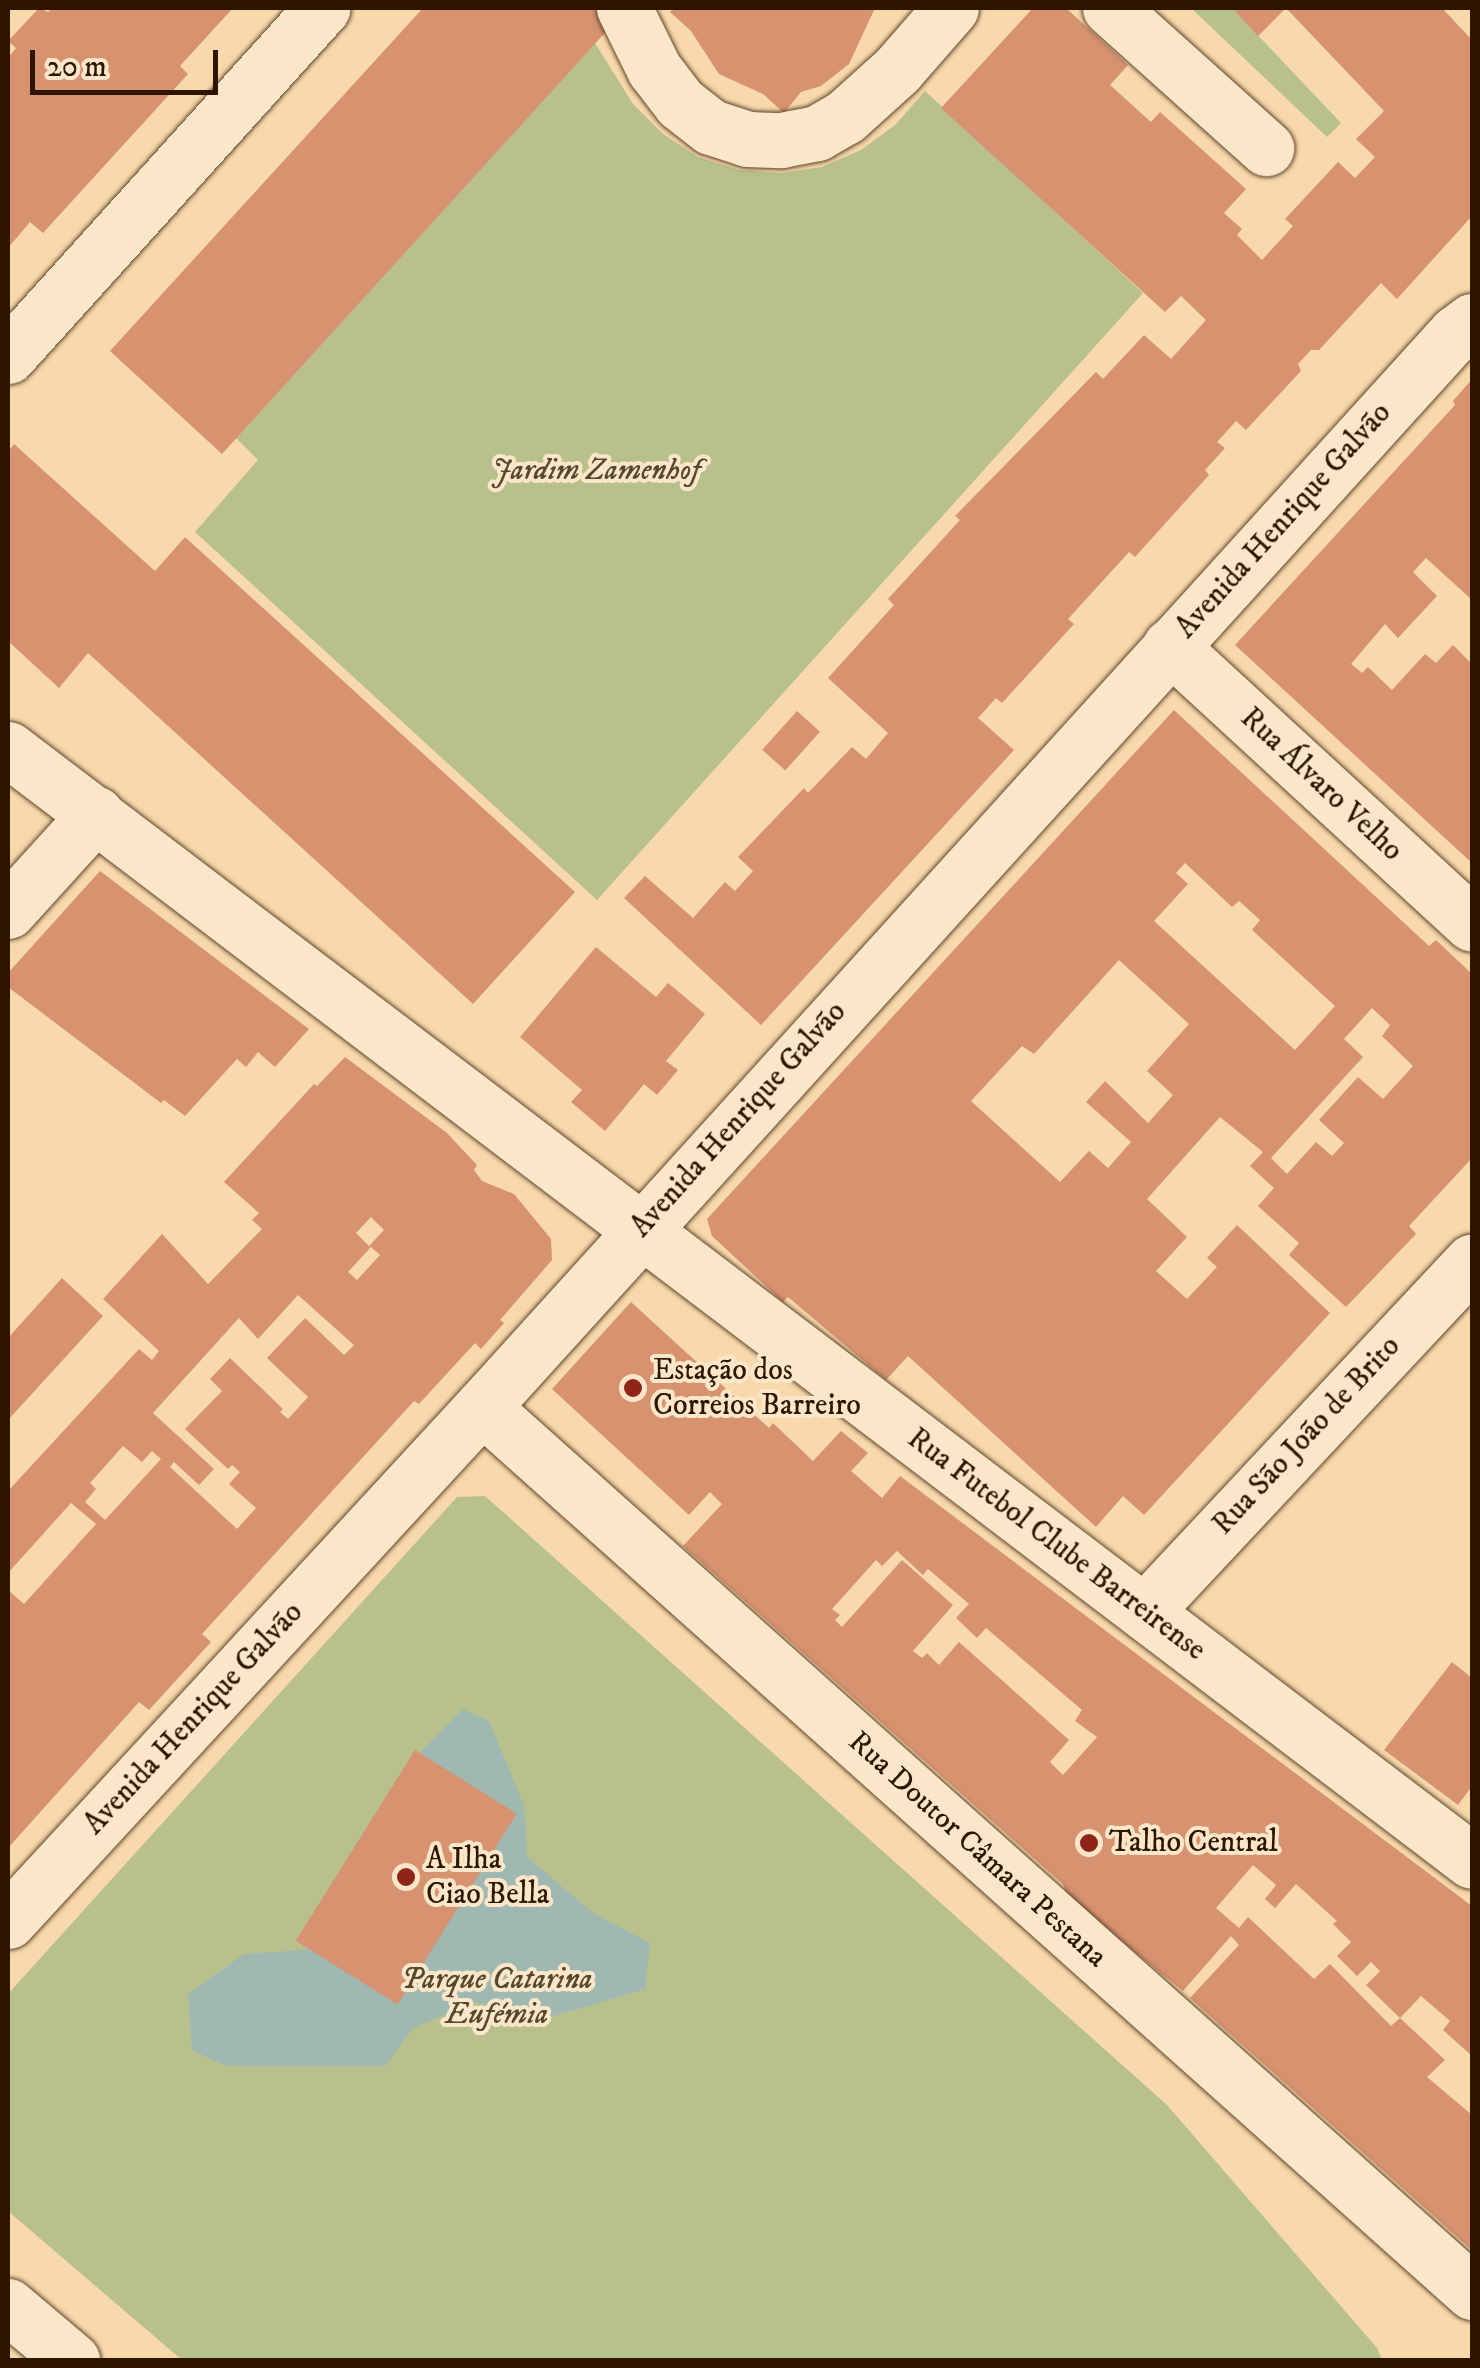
<!DOCTYPE html>
<html>
<head>
<meta charset="utf-8">
<style>
  body { margin:0 }
  #map { position:relative; width:1480px; height:2368px; overflow:hidden; background:#f7d9ab; font-family:"IM FELL DW Pica",serif }
  div>[style] { position:absolute }
  .green>* { inset:0; background:#b8c08c }
  .water>* { inset:0; background:#9fb9b2 }
  .building>* { inset:0; background:#d7926f; transform-origin:0 0 }
  .roads { filter:drop-shadow(0 0 2px #60462c) drop-shadow(0 0 2px #60462c) }
  .street>* { height:55px; margin:-27.5px; padding:0 27.5px; transform-origin:27.5px; border-radius:27.5px; background:#fae6c8 }
  .secondary>* { height:55px; margin:-27.5px; padding:0 27.5px; transform-origin:27.5px; border-radius:27.5px; background:#fae6c8 }
  .dots>* { width:28px; height:28px; translate:-50% -50%; box-sizing:border-box; border:5px solid #fae6c8; border-radius:50% }
  span { translate:-50% -50%; white-space:nowrap; text-align:center; line-height:1.15; -webkit-text-stroke:8px #fae6c8; paint-order:stroke }
  .park-label { font-size:30px; color:#57482b; font-style:italic }
  .street-label { font-size:30px; color:#2d1501 }
  .poi-label { font-size:30px; color:#2d1501 }
  .left { translate:0 -50%; text-align:left }
  .frame { position:absolute; inset:0; border:10px solid #2d1501; pointer-events:none }
  .scale { position:absolute; left:30px; top:50px; width:188px; height:45px; box-sizing:border-box; border:5px solid #2d1501; border-top:0; padding-left:12px; font-size:30px; line-height:35px; white-space:nowrap; color:#2d1501; -webkit-text-stroke:8px #fae6c8; paint-order:stroke }
</style>
</head>
<body>
<div id="map">
  <div class="green">
    <div style="clip-path:polygon(1191px 8px,1232px 8px,1341px 123px,1327px 137px)"></div>
    <div style="clip-path:polygon(595px 43px,633px 104px,663px 134px,698px 157px,739px 170px,781px 173px,822px 167px,861px 150px,895px 125px,925px 91px,1143px 293px,597px 900px,195px 532px,258px 460px,236px 438px)"></div>
    <div style="clip-path:polygon(485px 1496px,1167px 2105px,1377px 2348px,1382px 2360px,182px 2360px,8px 2211px,8px 1994px,457px 1497px)"></div>
  </div>
  <div class="water">
    <div style="clip-path:polygon(463px 1709px,489px 1721px,524px 1805px,527px 1857px,593px 1913px,650px 1943px,645px 1989px,540px 2020px,475px 2002px,413px 2028px,385px 2066px,226px 2066px,192px 2050px,188px 1994px,244px 1954px,304px 1950px,345px 1930px,414px 1759px)"></div>
  </div>
  <div class="building">
    <div style="clip-path:polygon(39px 8px,48px 12px,53px 8px,233px 8px,180px 66px,188px 74px,43px 233px,30px 222px,8px 248px,8px 58px,16px 48px,8px 41px)"></div>
    <div style="clip-path:polygon(423px 8px,593px 8px,612px 25px,222px 454px,110px 351px)"></div>
    <div style="clip-path:polygon(674px 8px,875px 8px,849px 64px,821px 86px,801px 92px,784px 113px,763px 94px,719px 74px,691px 31px,670px 12px)"></div>
    <div style="clip-path:polygon(1033px 8px,1066px 8px,1128px 65px,1110px 85px,1151px 122px,1160px 112px,1246px 189px,1224px 213px,1242px 229px,1237px 235px,1262px 260px,1293px 226px,1285px 219px,1338px 162px,1355px 178px,1375px 157px,1356px 139px,1384px 111px,1286px 8px,1258px 36px,1232px 8px,1442px 8px,1472px 40px,1472px 216px,1397px 299px,1381px 283px,1319px 350px,1311px 350px,1298px 364px,1301px 371px,1246px 430px,1236px 421px,1217px 442px,1225px 448px,1205px 470px,1209px 475px,1135px 557px,1129px 552px,1068px 619px,1074px 624px,1002px 703px,996px 698px,978px 718px,1014px 750px,761px 1025px,624px 898px,645px 876px,693px 918px,725px 882px,735px 891px,753px 871px,738px 857px,804px 788px,808px 793px,852px 747px,866px 759px,888px 733px,828px 678px,894px 605px,888px 599px,960px 520px,955px 516px,1096px 372px,1103px 379px,1144px 335px,1171px 359px,1206px 320px,1181px 296px,1165px 312px,941px 108px)"></div>
    <div style="clip-path:polygon(1472px 379px,1472px 600px,1426px 558px,1413px 572px,1437px 596px,1398px 638px,1385px 624px,1351px 664px,1362px 673px,1368px 667px,1392px 690px,1425px 654px,1436px 663px,1453px 645px,1472px 664px,1472px 863px,1235px 645px,1455px 405px,1453px 401px)"></div>
    <div style="clip-path:polygon(14px 444px,155px 571px,185px 537px,575px 892px,473px 1004px,88px 653px,59px 688px,8px 641px,8px 452px)"></div>
    <div style="clip-path:polygon(evenodd,1174px 710px,1429px 946px,1436px 940px,1472px 974px,1472px 1158px,1409px 1226px,1416px 1234px,1346px 1307px,1289px 1255px,1299px 1243px,1258px 1206px,1274px 1188px,1250px 1166px,1263px 1152px,1220px 1117px,1147px 1199px,1187px 1237px,1156px 1271px,1187px 1299px,1217px 1267px,1207px 1258px,1237px 1225px,1330px 1313px,1144px 1515px,1123px 1496px,1096px 1527px,908px 1356px,886px 1380px,788px 1297px,783px 1302px,712px 1236px,707px 1219px,1174px 710px,1185px 863px,1232px 907px,1239px 901px,1260px 920px,1252px 930px,1335px 1006px,1295px 1050px,1154px 921px,1188px 884px,1176px 873px,1185px 863px,1174px 710px,1119px 960px,1189px 1024px,1147px 1071px,1173px 1095px,1148px 1123px,1105px 1081px,1086px 1102px,1131px 1142px,1108px 1168px,1089px 1151px,1060px 1182px,971px 1101px,1022px 1046px,1034px 1054px,1119px 960px,1174px 710px,1372px 1008px,1390px 1025px,1382px 1036px,1413px 1066px,1383px 1099px,1358px 1077px,1319px 1120px,1344px 1143px,1332px 1156px,1316px 1142px,1287px 1174px,1271px 1158px,1363px 1057px,1344px 1039px,1372px 1008px)"></div>
    <div style="left:797px;top:711px;width:31px;height:52px;rotate:42deg"></div>
    <div style="clip-path:polygon(100px 871px,309px 1029px,275px 1067px,258px 1052px,246px 1067px,237px 1059px,185px 1116px,164px 1100px,161px 1103px,8px 987px,8px 973px)"></div>
    <div style="clip-path:polygon(596px 947px,656px 997px,668px 983px,705px 1014px,666px 1061px,678px 1070px,657px 1095px,644px 1084px,605px 1131px,571px 1102px,582px 1090px,520px 1037px)"></div>
    <div style="clip-path:polygon(evenodd,345px 1057px,447px 1133px,477px 1165px,474px 1170px,482px 1181px,514px 1194px,551px 1239px,552px 1260px,500px 1320px,504px 1323px,481px 1349px,475px 1343px,419px 1404px,414px 1401px,202px 1634px,211px 1642px,149px 1710px,139px 1702px,8px 1848px,8px 1590px,24px 1604px,96px 1524px,71px 1503px,8px 1573px,8px 1491px,139px 1349px,152px 1360px,159px 1351px,103px 1299px,162px 1234px,208px 1284px,262px 1229px,252px 1220px,259px 1213px,224px 1182px,314px 1084px,317px 1086px,345px 1057px,371px 1217px,384px 1230px,369px 1246px,356px 1233px,371px 1217px,345px 1057px,371px 1247px,380px 1255px,357px 1280px,348px 1272px,371px 1247px,345px 1057px,298px 1295px,354px 1345px,344px 1355px,305px 1318px,267px 1358px,308px 1397px,288px 1419px,280px 1412px,283px 1409px,230px 1358px,210px 1379px,222px 1391px,185px 1429px,228px 1469px,232px 1465px,240px 1472px,229px 1484px,256px 1508px,237px 1529px,170px 1467px,174px 1462px,199px 1485px,214px 1469px,153px 1413px,239px 1318px,258px 1339px,298px 1295px,345px 1057px,123px 1446px,142px 1462px,152px 1451px,161px 1459px,105px 1520px,85px 1502px,96px 1489px,90px 1483px,123px 1446px)"></div>
    <div style="clip-path:polygon(62px 1278px,103px 1316px,8px 1420px,8px 1338px)"></div>
    <div style="clip-path:polygon(evenodd,631px 1302px,769px 1428px,773px 1423px,813px 1461px,841px 1431px,868px 1453px,851px 1471px,882px 1498px,900px 1476px,1472px 1906px,1472px 2056px,1443px 2030px,1450px 2021px,1421px 1996px,1400px 2018px,1366px 1985px,1380px 1971px,1371px 1962px,1357px 1976px,1337px 1956px,1351px 1942px,1333px 1924px,1337px 1921px,1296px 1884px,1275px 1908px,1265px 1899px,1276px 1885px,1253px 1865px,1216px 1908px,1239px 1928px,1248px 1917px,1314px 1979px,1330px 1964px,1391px 2026px,1400px 2018px,1445px 2060px,1427px 2077px,1472px 2115px,1472px 2250px,1190px 1998px,1239px 1945px,1231px 1936px,1183px 1991px,1068px 1898px,1063px 1884px,683px 1546px,722px 1504px,710px 1492px,689px 1515px,552px 1389px,631px 1302px,897px 1551px,923px 1575px,928px 1569px,969px 1604px,956px 1618px,977px 1638px,986px 1628px,1082px 1710px,1075px 1721px,1097px 1737px,1063px 1775px,1050px 1762px,1069px 1740px,959px 1642px,939px 1665px,927px 1653px,922px 1658px,913px 1651px,953px 1605px,902px 1560px,842px 1627px,835px 1620px,840px 1615px,832px 1609px,876px 1560px,882px 1566px,897px 1551px)"></div>
    <div style="clip-path:polygon(1452px 1662px,1472px 1678px,1472px 1786px,1458px 1805px,1384px 1750px)"></div>
    <div style="left:415px;top:1750px;width:120px;height:225px;rotate:32deg"></div>
  </div>
  <div class="roads">
    <div class="street">
      <div style="left:624px;top:8px;width:68px;rotate:63.8deg"></div>
      <div style="left:654px;top:69px;width:43px;rotate:52.6deg"></div>
      <div style="left:680px;top:103px;width:39px;rotate:38deg"></div>
      <div style="left:711px;top:127px;width:38px;rotate:18deg"></div>
      <div style="left:747px;top:139px;width:34px;rotate:2deg"></div>
      <div style="left:781px;top:140px;width:37px;rotate:-11deg"></div>
      <div style="left:817px;top:133px;width:32px;rotate:-30deg"></div>
      <div style="left:845px;top:117px;width:70px;rotate:-42.1deg"></div>
      <div style="left:897px;top:70px;width:82px;rotate:-48.9deg"></div>
      <div style="left:1110px;top:8px;width:210px;rotate:41.9deg"></div>
      <div style="left:8px;top:356px;width:469px;rotate:-47.9deg"></div>
      <div style="left:1170px;top:646px;width:410px;rotate:42.6deg"></div>
      <div style="left:8px;top:749px;width:1838px;rotate:37.22deg"></div>
      <div style="left:8px;top:911px;width:131px;rotate:-47.8deg"></div>
      <div style="left:482px;top:1407px;width:1328px;rotate:41.79deg"></div>
      <div style="left:1144px;top:1612px;width:480px;rotate:-46.9deg"></div>
      <div style="left:8px;top:1921px;width:699px;rotate:-47.32deg"></div>
      <div style="left:482px;top:1407px;width:1450px;rotate:-47.8deg"></div>
      <div style="left:1456px;top:333px;width:20px;rotate:-37deg"></div>
    </div>
    <div class="secondary">
      <div style="left:8px;top:2306px;width:84px;rotate:40.2deg"></div>
    </div>
  </div>
  <div class="dots">
    <div style="left:633px;top:1388px;background:#8f2418"></div>
    <div style="left:1089px;top:1843px;background:#8f2418"></div>
    <div style="left:406px;top:1877px;background:#8f2418"></div>
  </div>
  <div class="park-label">
    <span style="left:596px;top:471px">Jardim Zamenhof</span>
    <span style="left:497px;top:1997px">Parque Catarina<br>Eufémia</span>
  </div>
  <div class="street-label">
    <span style="left:1284px;top:521px;rotate:-48deg">Avenida Henrique Galvão</span>
    <span style="left:1321px;top:785px;rotate:43deg">Rua Álvaro Velho</span>
    <span style="left:739px;top:1120px;rotate:-48deg">Avenida Henrique Galvão</span>
    <span style="left:1307px;top:1436px;rotate:-47deg">Rua São João de Brito</span>
    <span style="left:1056px;top:1545px;rotate:37deg">Rua Futebol Clube Barreirense</span>
    <span style="left:194px;top:1719px;rotate:-47deg">Avenida Henrique Galvão</span>
    <span style="left:977px;top:1850px;rotate:42deg">Rua Doutor Câmara Pestana</span>
  </div>
  <div class="poi-label">
    <span class="left" style="left:653px;top:1388px">Estação dos<br>Correios Barreiro</span>
    <span class="left" style="left:1109px;top:1843px">Talho Central</span>
    <span class="left" style="left:426px;top:1877px">A Ilha<br>Ciao Bella</span>
  </div>
  <div class="frame"></div>
  <div class="scale">20 m</div>
</div>
</body>
</html>
